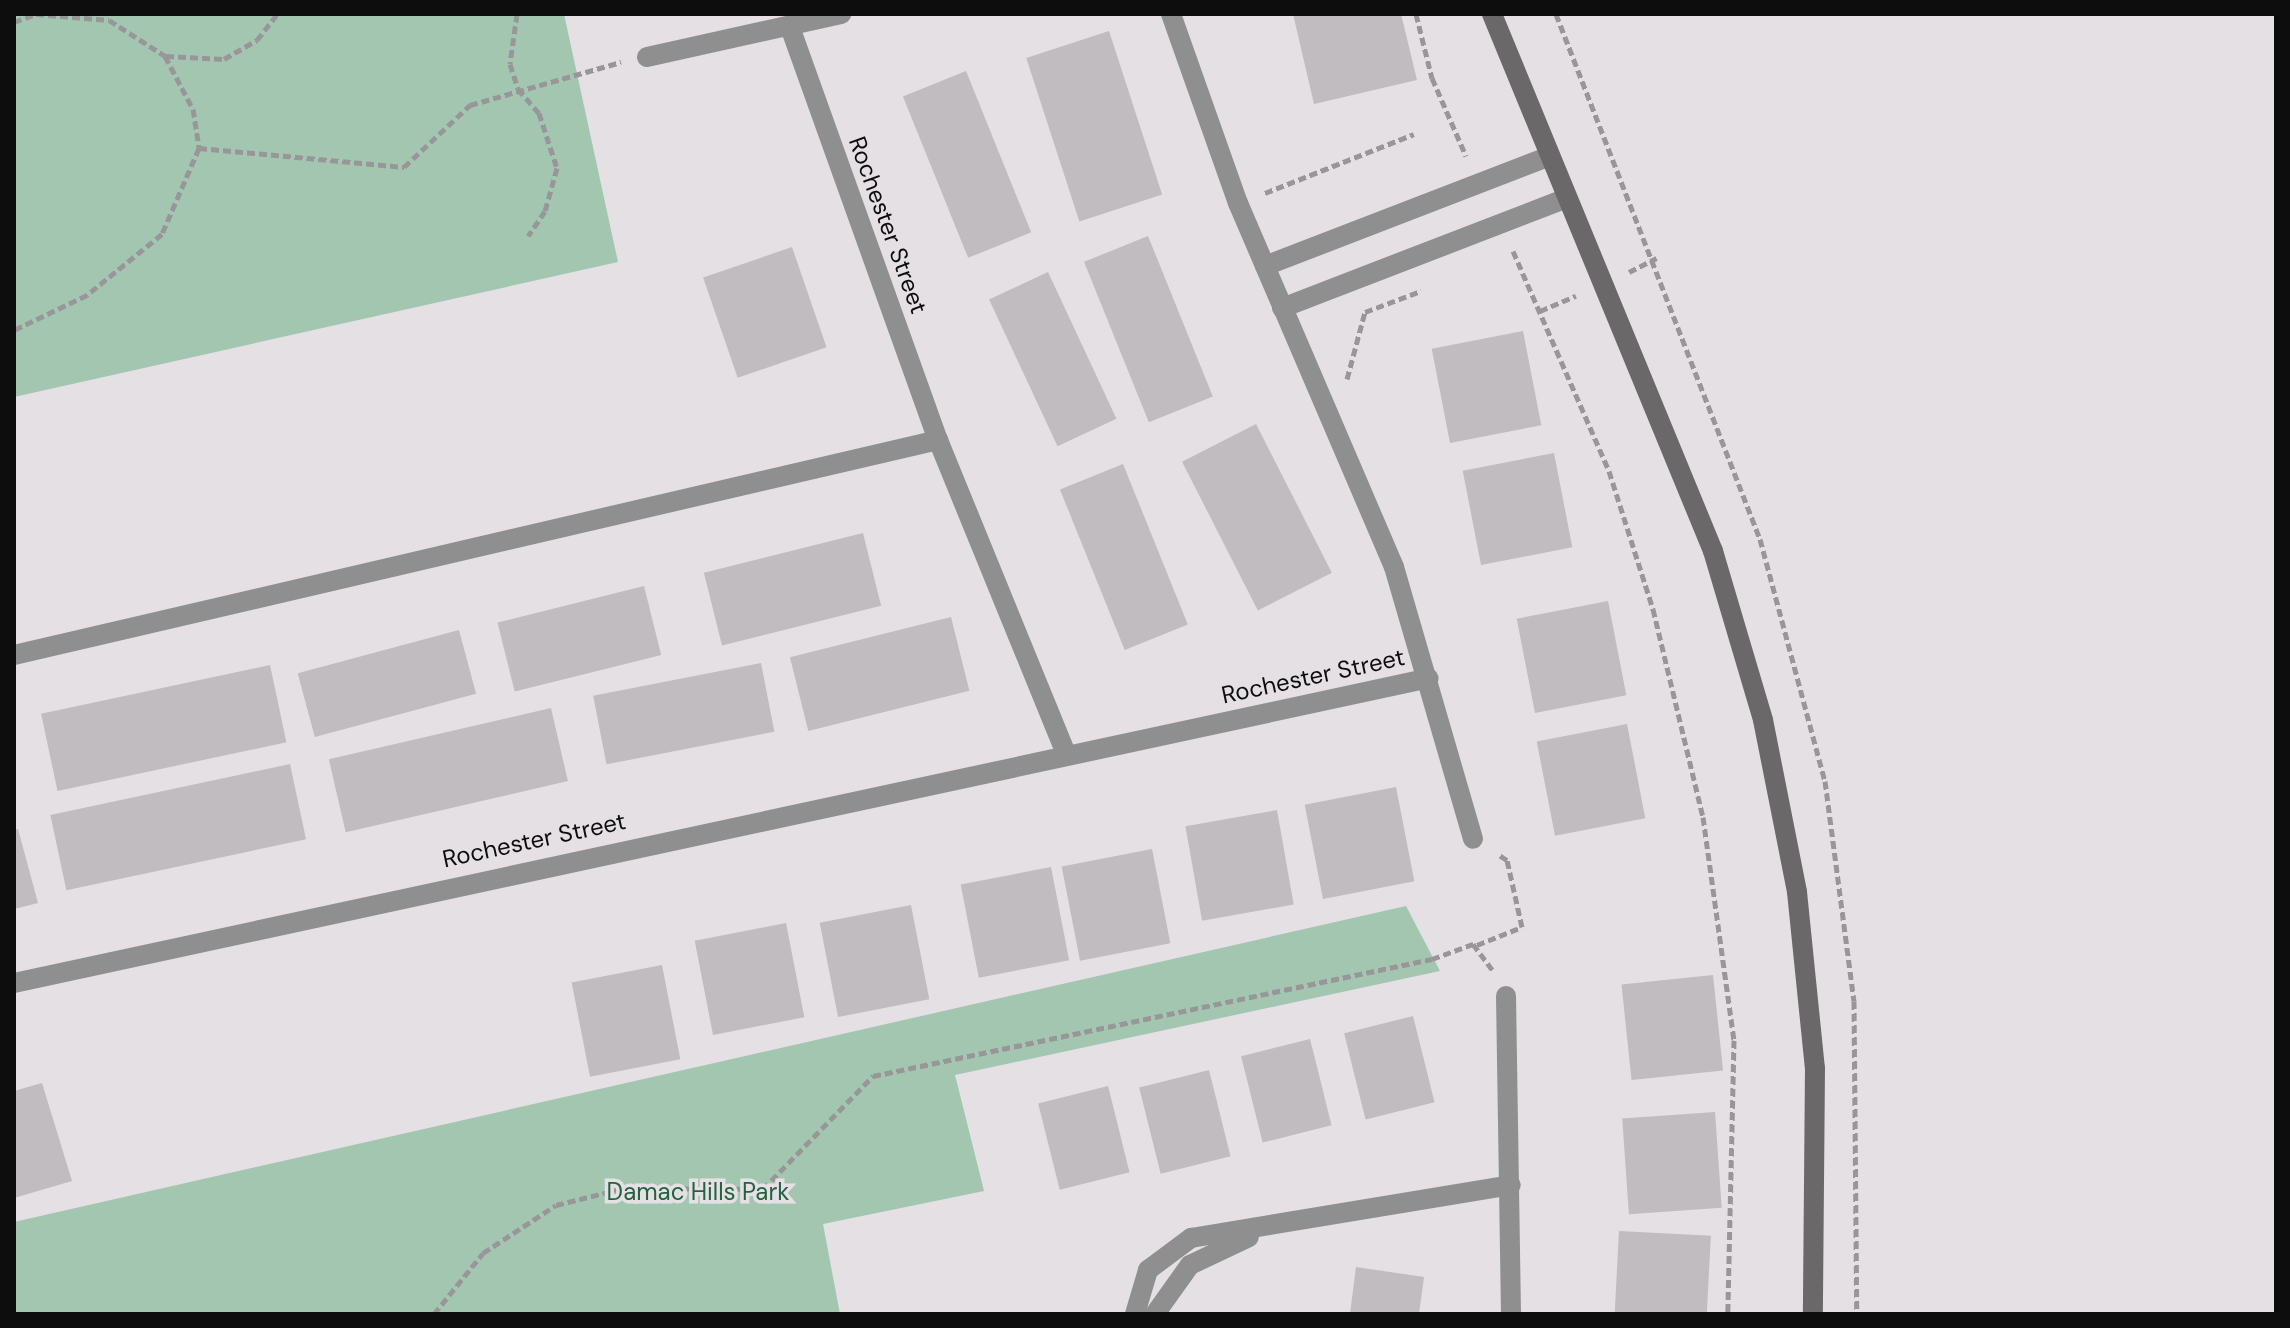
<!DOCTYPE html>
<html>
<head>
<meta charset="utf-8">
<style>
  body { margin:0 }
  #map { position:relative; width:2290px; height:1328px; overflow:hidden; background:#e4e0e3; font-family:"DM Sans",sans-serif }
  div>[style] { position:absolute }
  .green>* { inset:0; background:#a3c6b1 }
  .building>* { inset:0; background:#c0bcbf; transform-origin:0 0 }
  .path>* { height:5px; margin-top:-2.5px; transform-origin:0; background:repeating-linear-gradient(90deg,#999699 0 8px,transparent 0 12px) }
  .street>* { height:20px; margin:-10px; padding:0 10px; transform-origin:10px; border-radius:10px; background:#908f90 }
  .secondary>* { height:20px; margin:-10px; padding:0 10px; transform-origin:10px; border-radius:10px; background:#6a6869 }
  span { translate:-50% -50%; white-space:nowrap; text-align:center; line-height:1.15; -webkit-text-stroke:7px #e4e0e3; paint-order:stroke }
  .street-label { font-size:24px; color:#0e0d0e }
  .park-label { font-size:24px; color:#246142 }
  .frame { position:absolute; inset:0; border:16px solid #0e0d0e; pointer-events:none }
</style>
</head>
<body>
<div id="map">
  <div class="green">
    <div style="clip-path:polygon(14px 14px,564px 14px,618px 262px,14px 397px)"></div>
    <div style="clip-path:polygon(1406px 906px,1440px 971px,955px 1075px,984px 1191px,823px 1224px,840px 1314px,14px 1314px,14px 1222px)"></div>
  </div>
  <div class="building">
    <div style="clip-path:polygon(1293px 14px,1401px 14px,1417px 80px,1314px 104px)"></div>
    <div style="left:1109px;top:31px;width:172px;height:87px;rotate:72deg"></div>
    <div style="left:966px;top:71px;width:174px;height:68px;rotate:68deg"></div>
    <div style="left:1148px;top:236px;width:173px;height:69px;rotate:68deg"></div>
    <div style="left:792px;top:247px;width:106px;height:94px;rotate:71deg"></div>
    <div style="left:1048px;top:272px;width:162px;height:65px;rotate:65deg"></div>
    <div style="left:1523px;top:331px;width:96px;height:93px;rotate:79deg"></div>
    <div style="left:1256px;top:424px;width:167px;height:83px;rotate:63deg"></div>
    <div style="left:1554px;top:453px;width:96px;height:93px;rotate:79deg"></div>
    <div style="left:1123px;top:464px;width:173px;height:68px;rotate:68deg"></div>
    <div style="left:863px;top:533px;width:75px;height:164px;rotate:76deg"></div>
    <div style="left:644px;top:586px;width:71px;height:151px;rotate:76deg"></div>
    <div style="left:1608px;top:601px;width:96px;height:93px;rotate:79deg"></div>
    <div style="left:951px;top:617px;width:76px;height:166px;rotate:76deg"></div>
    <div style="left:459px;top:630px;width:66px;height:167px;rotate:75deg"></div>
    <div style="left:761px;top:663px;width:70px;height:171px;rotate:79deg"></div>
    <div style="left:270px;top:665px;width:79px;height:234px;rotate:78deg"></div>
    <div style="left:551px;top:708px;width:75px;height:228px;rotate:77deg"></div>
    <div style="left:1627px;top:724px;width:96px;height:92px;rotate:79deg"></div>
    <div style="left:290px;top:764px;width:77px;height:245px;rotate:78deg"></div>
    <div style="left:1396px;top:787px;width:96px;height:93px;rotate:79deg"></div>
    <div style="left:1277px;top:810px;width:96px;height:93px;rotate:80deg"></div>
    <div style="clip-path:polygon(18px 829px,38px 903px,14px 909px,14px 830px)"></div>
    <div style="left:1152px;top:849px;width:96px;height:92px;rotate:79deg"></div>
    <div style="left:1051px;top:867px;width:95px;height:92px;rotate:79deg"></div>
    <div style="left:911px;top:905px;width:96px;height:93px;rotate:79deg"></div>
    <div style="left:786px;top:923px;width:96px;height:93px;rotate:79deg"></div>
    <div style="left:662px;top:965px;width:96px;height:92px;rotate:79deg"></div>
    <div style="left:1713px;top:975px;width:96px;height:92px;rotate:84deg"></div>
    <div style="left:1413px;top:1016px;width:89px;height:71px;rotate:76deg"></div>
    <div style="left:1310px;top:1039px;width:89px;height:71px;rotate:76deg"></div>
    <div style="left:1209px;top:1070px;width:89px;height:72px;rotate:76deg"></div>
    <div style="clip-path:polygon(42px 1083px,72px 1181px,14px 1198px,14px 1091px)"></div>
    <div style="left:1108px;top:1086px;width:89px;height:72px;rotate:76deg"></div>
    <div style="left:1715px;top:1112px;width:96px;height:93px;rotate:86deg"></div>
    <div style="left:1619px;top:1231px;width:92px;height:83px;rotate:3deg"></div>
    <div style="clip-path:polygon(1356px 1267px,1424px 1277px,1419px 1314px,1350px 1314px)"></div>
  </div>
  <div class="path">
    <div style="left:517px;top:14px;width:50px;rotate:98deg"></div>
    <div style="left:510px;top:64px;width:26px;rotate:72deg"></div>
    <div style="left:518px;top:89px;width:32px;rotate:49deg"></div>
    <div style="left:539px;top:113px;width:58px;rotate:71.9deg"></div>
    <div style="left:557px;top:168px;width:45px;rotate:105.6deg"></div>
    <div style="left:545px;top:211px;width:30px;rotate:124deg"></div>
    <div style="left:1416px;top:14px;width:66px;rotate:76deg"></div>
    <div style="left:1432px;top:78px;width:85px;rotate:66.4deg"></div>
    <div style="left:1556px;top:14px;width:563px;rotate:68.77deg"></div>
    <div style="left:1760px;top:539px;width:251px;rotate:75deg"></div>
    <div style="left:1825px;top:781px;width:222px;rotate:82.5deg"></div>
    <div style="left:1854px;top:1001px;width:313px;rotate:89.5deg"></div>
    <div style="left:14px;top:22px;width:23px;rotate:-20deg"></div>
    <div style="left:36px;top:14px;width:73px;rotate:4.7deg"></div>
    <div style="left:109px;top:20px;width:67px;rotate:32.7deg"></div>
    <div style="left:165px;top:56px;width:60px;rotate:62.2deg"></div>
    <div style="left:193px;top:109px;width:39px;rotate:81deg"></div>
    <div style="left:199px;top:148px;width:94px;rotate:113.3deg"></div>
    <div style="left:162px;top:234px;width:97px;rotate:140.9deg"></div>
    <div style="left:87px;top:295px;width:81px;rotate:154.4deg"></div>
    <div style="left:166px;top:56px;width:58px;rotate:3deg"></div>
    <div style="left:224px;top:59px;width:38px;rotate:-30deg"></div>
    <div style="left:257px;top:40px;width:33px;rotate:-52deg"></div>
    <div style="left:199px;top:148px;width:206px;rotate:5.3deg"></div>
    <div style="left:404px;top:167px;width:91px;rotate:-43.2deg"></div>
    <div style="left:470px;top:105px;width:157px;rotate:-15.9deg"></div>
    <div style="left:1265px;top:193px;width:160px;rotate:-21.6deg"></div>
    <div style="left:1513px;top:251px;width:240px;rotate:66.4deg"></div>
    <div style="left:1609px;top:471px;width:145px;rotate:72.3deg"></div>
    <div style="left:1653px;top:609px;width:214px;rotate:76.5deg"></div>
    <div style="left:1703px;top:817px;width:225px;rotate:82.1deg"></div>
    <div style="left:1734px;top:1040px;width:274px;rotate:91.3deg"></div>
    <div style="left:1629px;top:272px;width:31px;rotate:-27deg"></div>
    <div style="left:1540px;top:311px;width:39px;rotate:-23deg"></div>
    <div style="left:1347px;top:379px;width:69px;rotate:-75deg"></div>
    <div style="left:1365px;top:312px;width:60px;rotate:-20.6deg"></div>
    <div style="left:1477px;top:945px;width:48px;rotate:-21.8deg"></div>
    <div style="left:1522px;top:927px;width:69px;rotate:-102.6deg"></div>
    <div style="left:1507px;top:860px;width:9px;rotate:-148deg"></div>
    <div style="left:434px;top:1314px;width:78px;rotate:-51.2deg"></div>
    <div style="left:483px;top:1253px;width:87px;rotate:-33.3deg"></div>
    <div style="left:556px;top:1205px;width:70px;rotate:-14deg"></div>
    <div style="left:624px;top:1188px;width:139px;rotate:0.4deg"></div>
    <div style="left:763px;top:1189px;width:158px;rotate:-45.8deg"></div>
    <div style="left:873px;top:1076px;width:571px;rotate:-11.82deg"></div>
    <div style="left:1432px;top:959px;width:44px;rotate:-20.1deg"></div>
    <div style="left:1473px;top:944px;width:34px;rotate:53deg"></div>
  </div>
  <div class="street">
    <div style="left:1171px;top:14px;width:201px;rotate:70.5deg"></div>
    <div style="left:1238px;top:203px;width:396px;rotate:66.8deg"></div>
    <div style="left:1394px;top:567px;width:283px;rotate:73.8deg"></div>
    <div style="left:790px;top:27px;width:439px;rotate:70.3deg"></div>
    <div style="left:938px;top:440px;width:339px;rotate:67.8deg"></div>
    <div style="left:647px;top:57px;width:199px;rotate:-12.5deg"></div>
    <div style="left:1265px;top:266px;width:303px;rotate:-21.1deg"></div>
    <div style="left:1282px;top:308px;width:303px;rotate:-21.1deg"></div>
    <div style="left:14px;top:655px;width:949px;rotate:-13.1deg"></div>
    <div style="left:14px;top:983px;width:1447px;rotate:-12.16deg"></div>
    <div style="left:1506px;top:996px;width:318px;rotate:89.1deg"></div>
    <div style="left:1135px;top:1314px;width:46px;rotate:-73.5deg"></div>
    <div style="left:1148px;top:1270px;width:54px;rotate:-36.7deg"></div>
    <div style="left:1191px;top:1238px;width:324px;rotate:-9.4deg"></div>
    <div style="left:1155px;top:1314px;width:60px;rotate:-54.5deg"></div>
    <div style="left:1190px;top:1265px;width:65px;rotate:-25.4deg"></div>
  </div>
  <div class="secondary">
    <div style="left:1492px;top:14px;width:581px;rotate:67.63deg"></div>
    <div style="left:1713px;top:551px;width:176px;rotate:73.5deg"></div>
    <div style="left:1763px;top:720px;width:175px;rotate:78.8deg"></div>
    <div style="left:1797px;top:892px;width:177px;rotate:84.2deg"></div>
    <div style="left:1815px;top:1068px;width:246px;rotate:90.5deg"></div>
  </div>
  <div class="street-label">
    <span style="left:888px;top:225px;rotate:70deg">Rochester Street</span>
    <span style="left:1313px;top:676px;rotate:-12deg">Rochester Street</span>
    <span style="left:534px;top:840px;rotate:-12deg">Rochester Street</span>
  </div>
  <div class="park-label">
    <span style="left:698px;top:1192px">Damac Hills Park</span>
  </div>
  <div class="frame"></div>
</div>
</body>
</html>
